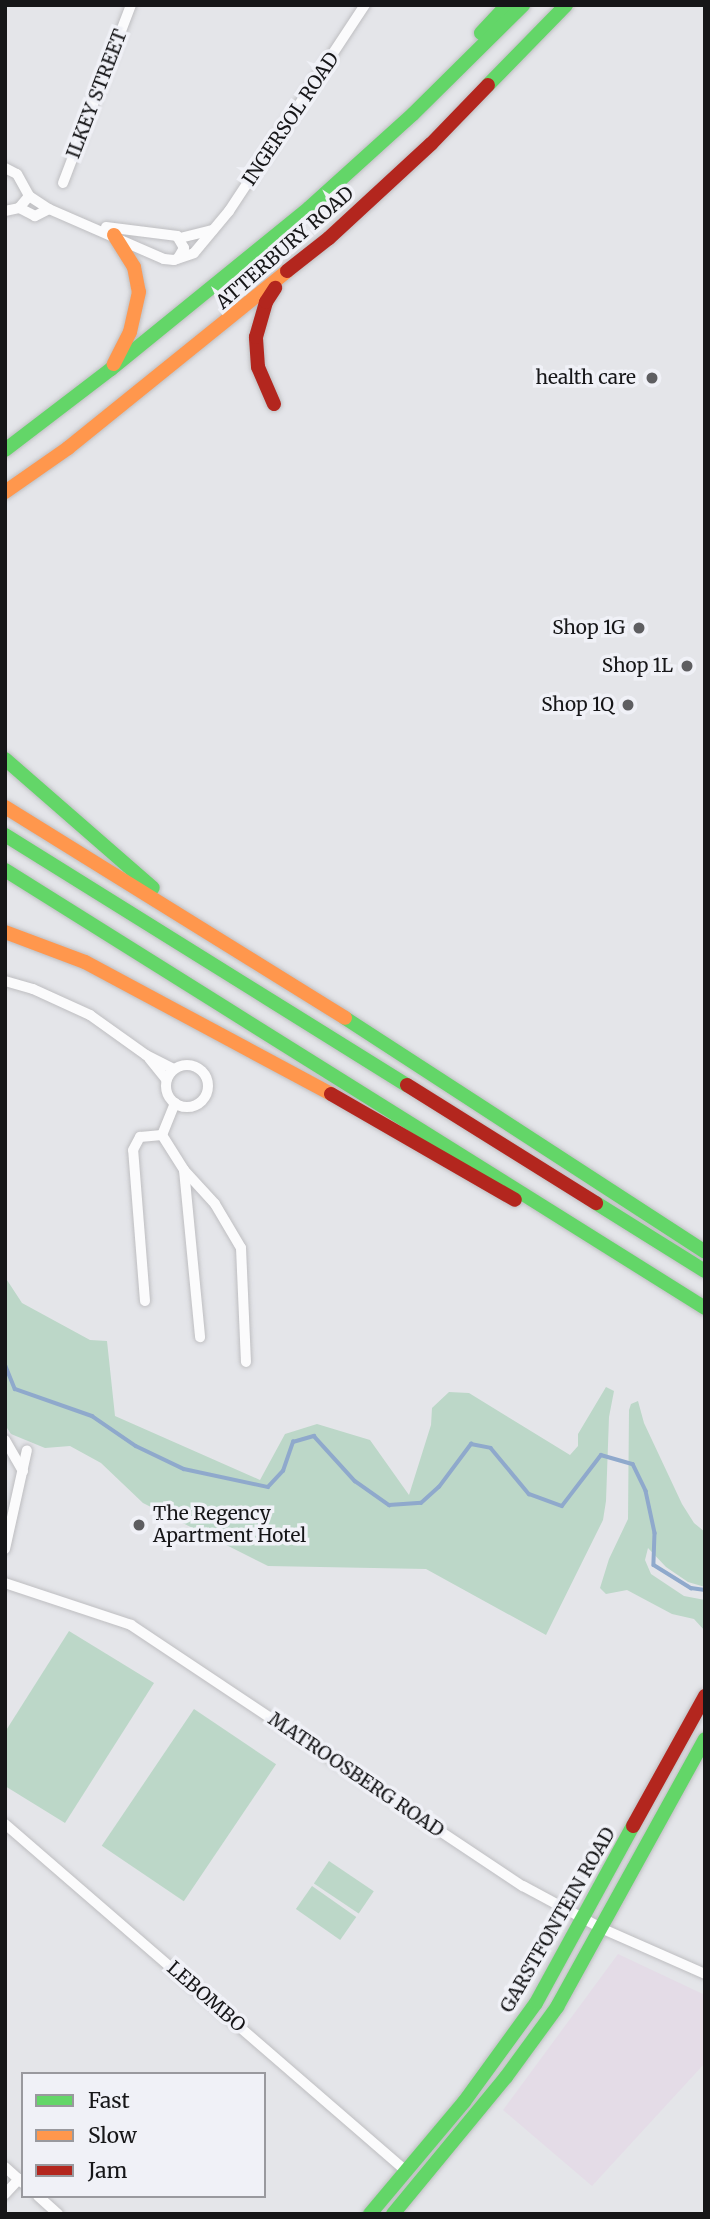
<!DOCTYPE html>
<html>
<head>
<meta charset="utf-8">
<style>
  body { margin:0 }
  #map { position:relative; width:710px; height:2219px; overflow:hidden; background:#e4e5e9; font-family:Merriweather,serif }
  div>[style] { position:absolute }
  .commercial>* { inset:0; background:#e4dce7 }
  .green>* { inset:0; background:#bcd7c8; transform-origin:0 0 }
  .stream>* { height:3.5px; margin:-1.75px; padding:0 1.75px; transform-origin:1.75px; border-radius:1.75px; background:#8fa9cc }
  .roads { filter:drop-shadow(0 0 2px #bebec1) drop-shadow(0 0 2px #bebec1) }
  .street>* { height:10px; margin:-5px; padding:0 5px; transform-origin:5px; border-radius:5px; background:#fbfbfc }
  .street>.ring { margin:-5px; padding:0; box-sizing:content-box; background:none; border:10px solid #fbfbfc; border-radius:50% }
  .fast>* { height:14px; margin:-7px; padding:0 7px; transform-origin:7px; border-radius:7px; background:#63d668 }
  .slow>* { height:14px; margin:-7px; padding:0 7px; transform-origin:7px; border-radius:7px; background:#ff974d }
  .jam>* { height:14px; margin:-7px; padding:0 7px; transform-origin:7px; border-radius:7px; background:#b3261e }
  .dots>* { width:19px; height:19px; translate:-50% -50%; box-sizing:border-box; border:4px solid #f0f1f7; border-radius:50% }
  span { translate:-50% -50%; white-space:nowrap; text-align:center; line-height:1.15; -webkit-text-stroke:7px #f0f1f7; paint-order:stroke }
  .street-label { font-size:19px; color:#161618 }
  .poi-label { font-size:19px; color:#161618 }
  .right { translate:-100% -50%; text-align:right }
  .left { translate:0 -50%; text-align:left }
  .frame { position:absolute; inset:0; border:7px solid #161618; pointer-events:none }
  .legend { position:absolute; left:21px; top:2072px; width:245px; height:126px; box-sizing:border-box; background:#f0f1f7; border:2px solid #99999e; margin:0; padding:9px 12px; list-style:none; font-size:21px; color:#161618 }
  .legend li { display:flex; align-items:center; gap:14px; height:35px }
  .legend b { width:35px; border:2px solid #99999e }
</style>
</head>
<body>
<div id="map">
  <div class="commercial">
    <div style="clip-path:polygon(618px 1954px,705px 1995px,705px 2063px,592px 2186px,503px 2110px)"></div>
  </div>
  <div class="green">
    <div style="clip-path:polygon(5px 1277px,22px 1303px,90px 1340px,107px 1341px,115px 1416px,260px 1480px,285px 1434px,317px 1424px,370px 1440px,409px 1495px,431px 1425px,432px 1408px,449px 1392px,469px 1393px,570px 1455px,578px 1446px,578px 1434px,606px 1387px,614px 1391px,609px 1417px,606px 1501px,603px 1520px,546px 1635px,426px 1569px,268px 1566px,143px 1503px,101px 1463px,70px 1446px,45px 1448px,11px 1434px,5px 1425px)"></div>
    <div style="clip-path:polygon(638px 1401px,644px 1423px,682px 1504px,694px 1523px,705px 1532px,705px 1587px,688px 1582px,666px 1567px,648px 1548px,645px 1560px,651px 1574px,684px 1596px,705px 1600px,705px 1631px,694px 1619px,672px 1614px,627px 1590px,606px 1594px,600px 1588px,609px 1559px,628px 1519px,629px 1410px,631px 1404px)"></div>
    <div style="clip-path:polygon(69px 1631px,154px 1683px,65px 1823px,5px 1786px,5px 1732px)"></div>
    <div style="left:194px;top:1709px;width:99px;height:165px;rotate:34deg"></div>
    <div style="left:329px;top:1861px;width:54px;height:27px;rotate:34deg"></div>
    <div style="left:312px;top:1886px;width:54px;height:28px;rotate:35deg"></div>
  </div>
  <div class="stream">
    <div style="left:5px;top:1364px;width:27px;rotate:68deg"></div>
    <div style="left:15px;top:1389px;width:82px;rotate:19.3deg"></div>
    <div style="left:92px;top:1416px;width:53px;rotate:34.3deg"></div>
    <div style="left:136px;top:1446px;width:53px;rotate:25.6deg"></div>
    <div style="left:184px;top:1469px;width:86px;rotate:12.1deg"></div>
    <div style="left:268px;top:1487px;width:22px;rotate:-47deg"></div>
    <div style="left:283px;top:1471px;width:31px;rotate:-71deg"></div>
    <div style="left:293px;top:1442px;width:22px;rotate:-16deg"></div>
    <div style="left:314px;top:1436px;width:61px;rotate:47.7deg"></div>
    <div style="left:355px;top:1481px;width:42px;rotate:35.2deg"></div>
    <div style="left:389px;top:1505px;width:32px;rotate:-4deg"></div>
    <div style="left:421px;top:1503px;width:24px;rotate:-42deg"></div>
    <div style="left:439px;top:1487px;width:54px;rotate:-53.3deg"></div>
    <div style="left:471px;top:1444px;width:20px;rotate:11deg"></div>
    <div style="left:491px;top:1448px;width:60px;rotate:50.4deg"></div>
    <div style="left:529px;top:1494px;width:35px;rotate:20deg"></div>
    <div style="left:562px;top:1506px;width:64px;rotate:-52.6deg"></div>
    <div style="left:601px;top:1455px;width:33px;rotate:16deg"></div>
    <div style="left:633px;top:1464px;width:30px;rotate:64deg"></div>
    <div style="left:646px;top:1491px;width:43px;rotate:77.9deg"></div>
    <div style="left:655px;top:1533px;width:32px;rotate:92deg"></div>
    <div style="left:654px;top:1565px;width:44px;rotate:31.9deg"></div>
    <div style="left:691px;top:1588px;width:14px;rotate:8deg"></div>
  </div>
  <div class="roads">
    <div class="street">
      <div style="left:5px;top:168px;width:13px;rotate:27deg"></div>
      <div style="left:17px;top:174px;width:25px;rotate:61deg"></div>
      <div style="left:63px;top:183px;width:191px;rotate:-69.1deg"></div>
      <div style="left:49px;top:209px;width:16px;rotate:153deg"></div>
      <div style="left:35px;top:216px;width:18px;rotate:-153deg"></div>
      <div style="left:19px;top:208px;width:16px;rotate:-50deg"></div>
      <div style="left:29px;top:196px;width:24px;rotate:33deg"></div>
      <div style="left:49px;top:209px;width:125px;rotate:23.5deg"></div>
      <div style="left:164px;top:259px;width:10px;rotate:6deg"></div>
      <div style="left:174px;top:260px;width:21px;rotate:-19deg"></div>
      <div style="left:194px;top:253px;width:55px;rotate:-50.2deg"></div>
      <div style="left:229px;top:211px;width:247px;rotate:-56.6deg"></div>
      <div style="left:5px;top:211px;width:14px;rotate:-12deg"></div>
      <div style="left:106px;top:227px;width:72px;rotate:7.2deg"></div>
      <div style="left:177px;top:236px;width:14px;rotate:60deg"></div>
      <div style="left:184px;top:248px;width:12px;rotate:121deg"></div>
      <div style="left:180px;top:238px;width:34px;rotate:-14deg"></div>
      <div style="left:5px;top:981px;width:29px;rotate:16deg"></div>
      <div style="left:33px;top:989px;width:63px;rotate:24.5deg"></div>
      <div style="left:90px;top:1015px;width:69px;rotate:35.5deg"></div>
      <div style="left:146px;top:1055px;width:31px;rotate:27deg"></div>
      <div style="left:149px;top:1058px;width:28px;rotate:51deg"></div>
      <div class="ring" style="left:166px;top:1065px;width:32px;height:32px"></div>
      <div style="left:175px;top:1103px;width:35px;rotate:112deg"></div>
      <div style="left:162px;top:1135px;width:41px;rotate:57.8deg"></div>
      <div style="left:184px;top:1170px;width:46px;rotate:47.6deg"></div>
      <div style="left:215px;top:1204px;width:51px;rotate:59.4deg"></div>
      <div style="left:241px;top:1248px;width:114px;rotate:87.5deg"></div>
      <div style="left:184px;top:1170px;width:168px;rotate:84.5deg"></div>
      <div style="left:145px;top:1301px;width:151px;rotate:-94.5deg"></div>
      <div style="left:133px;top:1150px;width:15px;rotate:-62deg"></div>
      <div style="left:140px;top:1137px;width:22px;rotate:-5deg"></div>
      <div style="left:5px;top:1440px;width:36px;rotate:60deg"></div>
      <div style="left:5px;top:1549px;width:101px;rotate:-77.5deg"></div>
      <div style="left:5px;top:1583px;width:133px;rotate:18.4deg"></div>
      <div style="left:131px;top:1625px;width:471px;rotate:33.7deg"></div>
      <div style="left:523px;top:1886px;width:91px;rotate:28.3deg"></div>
      <div style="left:603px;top:1929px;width:111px;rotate:23.8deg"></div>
      <div style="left:5px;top:1824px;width:530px;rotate:40.87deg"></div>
      <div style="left:5px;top:2167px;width:24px;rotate:42deg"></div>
      <div style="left:5px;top:2194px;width:21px;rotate:-47deg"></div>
      <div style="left:38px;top:2196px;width:27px;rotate:42deg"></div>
    </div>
    <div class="fast">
      <div style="left:481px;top:33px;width:38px;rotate:-47deg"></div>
      <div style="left:488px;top:85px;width:112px;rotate:-45.7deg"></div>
      <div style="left:5px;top:450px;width:133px;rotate:-37.4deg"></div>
      <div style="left:111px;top:369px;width:255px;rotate:-39.1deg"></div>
      <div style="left:309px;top:208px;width:140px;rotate:-42.1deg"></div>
      <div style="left:413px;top:114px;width:155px;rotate:-44.7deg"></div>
      <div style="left:5px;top:759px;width:196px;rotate:41.1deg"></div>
      <div style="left:5px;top:835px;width:473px;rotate:31.9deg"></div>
      <div style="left:5px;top:870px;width:826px;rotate:32.03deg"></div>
      <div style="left:345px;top:1018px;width:429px;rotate:33deg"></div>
      <div style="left:596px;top:1203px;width:128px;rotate:32deg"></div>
      <div style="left:370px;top:2214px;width:146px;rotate:-50deg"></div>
      <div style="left:464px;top:2102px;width:122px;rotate:-54deg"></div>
      <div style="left:536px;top:2003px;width:202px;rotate:-61.3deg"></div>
      <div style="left:393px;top:2214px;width:178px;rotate:-50.5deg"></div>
      <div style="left:506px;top:2077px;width:87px;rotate:-53.9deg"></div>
      <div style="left:557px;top:2007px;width:306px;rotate:-61.1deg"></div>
    </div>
    <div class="slow">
      <div style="left:114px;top:235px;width:38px;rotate:58deg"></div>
      <div style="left:134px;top:267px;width:25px;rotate:79deg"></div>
      <div style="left:139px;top:292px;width:41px;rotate:102.7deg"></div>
      <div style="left:130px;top:332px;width:36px;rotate:117deg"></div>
      <div style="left:5px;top:492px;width:77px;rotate:-34.9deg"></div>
      <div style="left:68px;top:448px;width:282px;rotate:-38.9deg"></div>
      <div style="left:5px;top:807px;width:400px;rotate:31.8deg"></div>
      <div style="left:5px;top:932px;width:85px;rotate:20.6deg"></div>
      <div style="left:85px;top:962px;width:279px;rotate:28.2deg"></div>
    </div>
    <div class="jam">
      <div style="left:287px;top:271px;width:53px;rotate:-38.2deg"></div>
      <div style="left:329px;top:238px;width:139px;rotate:-42.7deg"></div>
      <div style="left:431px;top:144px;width:82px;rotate:-46deg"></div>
      <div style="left:274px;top:404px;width:40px;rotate:-113.4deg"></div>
      <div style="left:258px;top:367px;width:30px;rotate:-94deg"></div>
      <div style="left:256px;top:337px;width:36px;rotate:-74deg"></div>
      <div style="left:266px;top:302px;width:17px;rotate:-57deg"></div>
      <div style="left:407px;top:1085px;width:223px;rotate:32deg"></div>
      <div style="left:331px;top:1094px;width:212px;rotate:29.9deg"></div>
      <div style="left:633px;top:1826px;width:149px;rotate:-61deg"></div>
    </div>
  </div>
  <div class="dots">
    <div style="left:652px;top:378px;background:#5e5e61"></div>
    <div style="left:639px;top:628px;background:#5e5e61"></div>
    <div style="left:687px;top:666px;background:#5e5e61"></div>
    <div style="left:628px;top:705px;background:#5e5e61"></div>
    <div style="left:139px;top:1525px;background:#5e5e61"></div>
  </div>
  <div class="street-label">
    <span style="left:97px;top:94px;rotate:-69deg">ILKEY STREET</span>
    <span style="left:291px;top:119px;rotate:-56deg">INGERSOL ROAD</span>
    <span style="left:285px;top:248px;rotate:-41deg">ATTERBURY ROAD</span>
    <span style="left:356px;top:1775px;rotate:34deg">MATROOSBERG ROAD</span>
    <span style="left:558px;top:1920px;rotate:-60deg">GARSTFONTEIN ROAD</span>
    <span style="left:206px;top:1997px;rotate:41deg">LEBOMBO</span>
  </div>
  <div class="poi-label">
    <span class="right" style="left:636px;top:378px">health care</span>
    <span class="right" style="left:625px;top:628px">Shop 1G</span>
    <span class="right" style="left:673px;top:666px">Shop 1L</span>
    <span class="right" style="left:614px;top:705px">Shop 1Q</span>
    <span class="left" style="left:153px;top:1525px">The Regency<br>Apartment Hotel</span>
  </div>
  <div class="frame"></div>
  <ul class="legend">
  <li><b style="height:9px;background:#63d668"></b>Fast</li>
  <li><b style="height:9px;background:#ff974d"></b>Slow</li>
  <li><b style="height:9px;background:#b3261e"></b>Jam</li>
  </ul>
</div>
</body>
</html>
